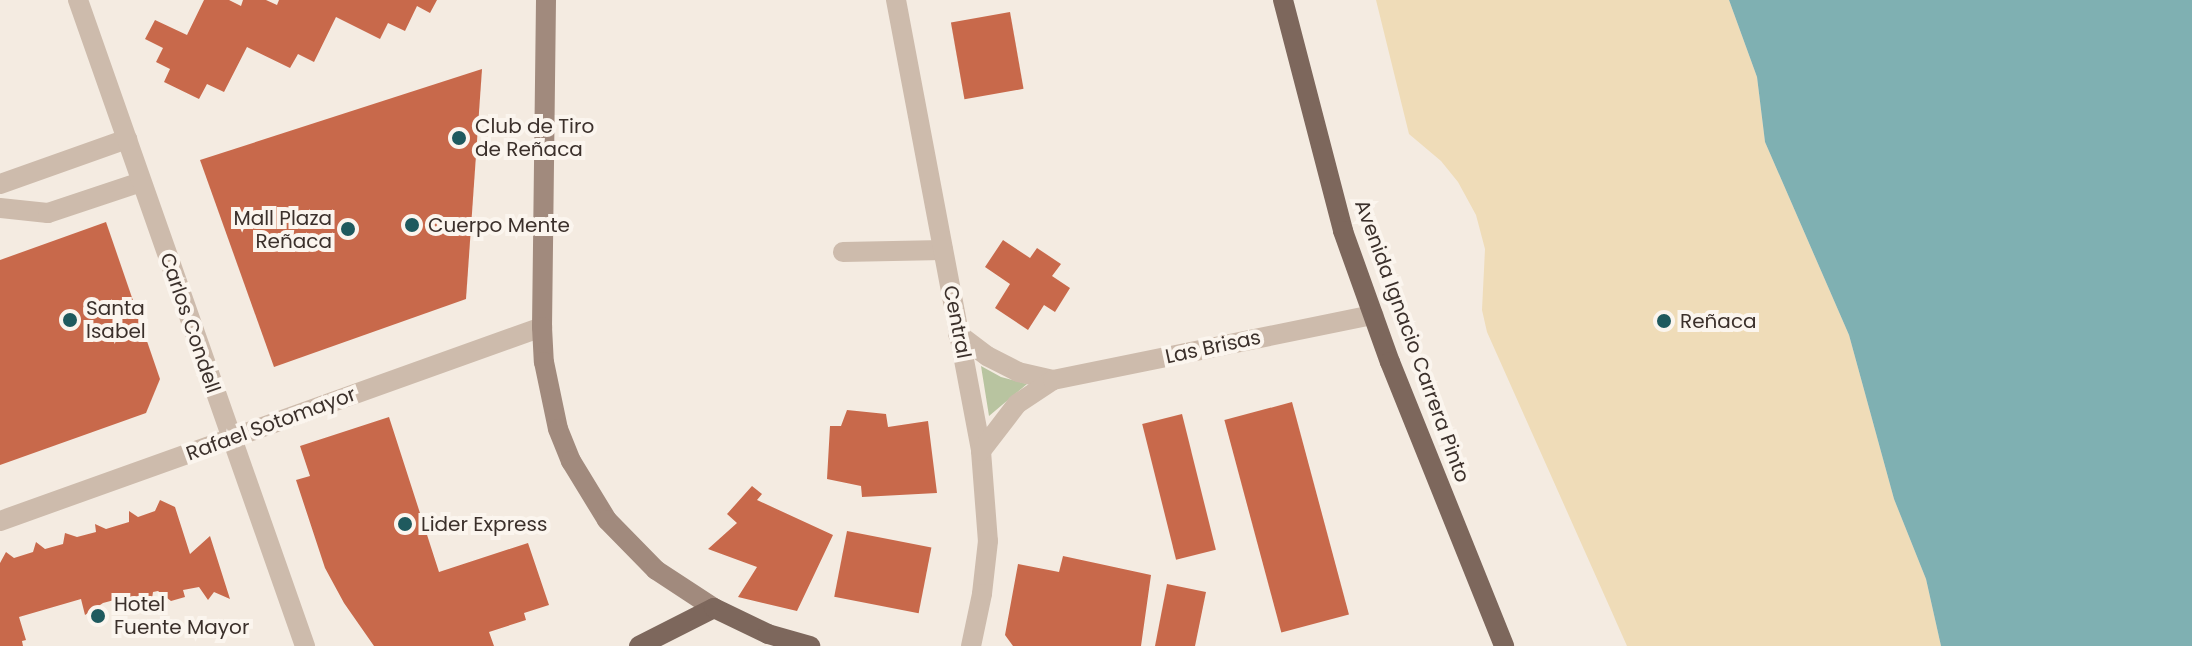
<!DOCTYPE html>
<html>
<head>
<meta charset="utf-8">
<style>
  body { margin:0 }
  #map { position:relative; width:2192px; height:646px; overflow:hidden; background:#f4ebe1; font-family:Poppins,sans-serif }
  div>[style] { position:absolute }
  .green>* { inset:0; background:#b8c4a0 }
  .sand>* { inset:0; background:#efdcb8 }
  .water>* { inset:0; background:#7fb0b2 }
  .building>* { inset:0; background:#c8694b; transform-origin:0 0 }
  .service>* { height:20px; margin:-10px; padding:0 10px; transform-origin:10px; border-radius:10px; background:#cdbbac }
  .minor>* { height:20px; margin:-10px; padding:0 10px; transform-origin:10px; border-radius:10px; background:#cdbbac }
  .secondary>* { height:20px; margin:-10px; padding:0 10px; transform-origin:10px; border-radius:10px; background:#a18a7d }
  .primary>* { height:20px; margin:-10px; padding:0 10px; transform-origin:10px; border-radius:10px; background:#7d675c }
  .dots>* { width:22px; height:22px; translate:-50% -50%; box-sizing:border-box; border:4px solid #fbf5ee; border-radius:50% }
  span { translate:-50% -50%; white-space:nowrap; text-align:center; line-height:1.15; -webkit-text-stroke:8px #fbf5ee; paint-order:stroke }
  .poi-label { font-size:20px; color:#3b302b }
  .left { translate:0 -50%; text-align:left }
  .right { translate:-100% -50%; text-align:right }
  .street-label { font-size:20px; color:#3b302b }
</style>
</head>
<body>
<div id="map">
  <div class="green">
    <div style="clip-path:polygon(981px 366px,1001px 377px,1027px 384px,989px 416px)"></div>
  </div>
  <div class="sand">
    <div style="clip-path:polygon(1376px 0,1729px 0,1757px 77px,1765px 142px,1849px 335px,1894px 499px,1926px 579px,1941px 646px,1627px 646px,1487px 332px,1482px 310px,1485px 249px,1476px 215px,1458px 182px,1441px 161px,1409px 134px)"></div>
  </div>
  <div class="water">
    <div style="clip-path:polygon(1729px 0,2192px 0,2192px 646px,1941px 646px,1926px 579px,1894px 499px,1849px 335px,1765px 142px,1757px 77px)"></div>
  </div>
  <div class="building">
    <div style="clip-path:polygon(204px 0,229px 0,241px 6px,243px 0,266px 0,277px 5px,279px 0,437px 0,430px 13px,417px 6px,405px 31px,388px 23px,380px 39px,336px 17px,314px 62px,298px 54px,290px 68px,247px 47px,224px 92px,207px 84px,199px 99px,164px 82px,170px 69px,156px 62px,163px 48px,145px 39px,155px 20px,187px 35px)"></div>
    <div style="left:1010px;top:12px;width:78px;height:60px;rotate:80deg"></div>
    <div style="clip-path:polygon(482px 69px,466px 299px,274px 367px,200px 160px)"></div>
    <div style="clip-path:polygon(106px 222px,160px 379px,146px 413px,0 465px,0 260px)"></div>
    <div style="clip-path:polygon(1003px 240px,1030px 258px,1037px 248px,1061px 264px,1052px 276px,1070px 288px,1055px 312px,1044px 305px,1028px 330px,995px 308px,1010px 284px,985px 267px)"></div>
    <div style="left:1292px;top:402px;width:220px;height:70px;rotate:75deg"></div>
    <div style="clip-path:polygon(847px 410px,886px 414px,888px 427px,928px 421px,937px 493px,862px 497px,861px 486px,827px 479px,830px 426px,841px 426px)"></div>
    <div style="left:1182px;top:414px;width:140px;height:41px;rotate:76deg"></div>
    <div style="clip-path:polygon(389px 417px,439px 572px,528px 543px,549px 605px,524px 613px,526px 620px,489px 632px,494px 646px,374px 646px,344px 603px,325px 568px,296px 480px,310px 476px,300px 446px)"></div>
    <div style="clip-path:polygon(752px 486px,762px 494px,757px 500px,833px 535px,797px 611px,738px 597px,757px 567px,708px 549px,737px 523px,727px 514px)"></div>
    <div style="clip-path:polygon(160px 500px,175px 507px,190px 554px,210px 536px,230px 599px,214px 592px,208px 600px,199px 587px,183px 590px,185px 597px,171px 601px,158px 591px,153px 592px,152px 599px,140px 604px,137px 598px,131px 600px,129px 596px,103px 603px,85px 615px,81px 599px,19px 617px,26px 640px,22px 641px,23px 646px,0 646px,0 563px,6px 552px,14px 558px,33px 552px,36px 542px,45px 549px,63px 544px,65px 533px,77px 537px,96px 532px,95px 524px,106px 529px,129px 522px,129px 511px,138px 517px,155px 511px)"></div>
    <div style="left:847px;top:531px;width:86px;height:67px;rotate:11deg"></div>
    <div style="clip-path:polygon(1063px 556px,1151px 575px,1141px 646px,1013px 646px,1005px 635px,1018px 564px,1059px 572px)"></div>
    <div style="clip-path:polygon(1167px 584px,1206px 592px,1195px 646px,1155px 646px)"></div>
  </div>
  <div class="service">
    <div style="left:0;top:184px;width:135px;rotate:-19.5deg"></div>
    <div style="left:0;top:208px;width:48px;rotate:5.9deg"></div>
    <div style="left:48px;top:213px;width:98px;rotate:-18.4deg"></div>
    <div style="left:843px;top:252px;width:100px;rotate:-1.1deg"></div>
  </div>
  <div class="minor">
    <div style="left:78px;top:0;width:685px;rotate:70.64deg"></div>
    <div style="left:896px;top:0;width:459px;rotate:79.3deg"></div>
    <div style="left:981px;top:451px;width:90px;rotate:85.6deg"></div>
    <div style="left:988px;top:541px;width:53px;rotate:96.5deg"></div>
    <div style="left:982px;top:594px;width:53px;rotate:101.9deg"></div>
    <div style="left:958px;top:334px;width:36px;rotate:37deg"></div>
    <div style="left:987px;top:356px;width:35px;rotate:27deg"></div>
    <div style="left:1018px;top:372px;width:36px;rotate:13deg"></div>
    <div style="left:981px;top:451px;width:59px;rotate:-52.5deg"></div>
    <div style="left:1017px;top:404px;width:43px;rotate:-33.7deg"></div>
    <div style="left:1053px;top:380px;width:327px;rotate:-11.5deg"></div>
    <div style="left:0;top:521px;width:576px;rotate:-19.69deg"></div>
  </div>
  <div class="secondary">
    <div style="left:546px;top:0;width:327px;rotate:90.7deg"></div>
    <div style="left:542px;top:327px;width:35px;rotate:87deg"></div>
    <div style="left:544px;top:362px;width:68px;rotate:78.2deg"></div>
    <div style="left:558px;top:429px;width:35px;rotate:68deg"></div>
    <div style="left:571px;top:461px;width:69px;rotate:58.6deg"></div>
    <div style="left:607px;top:520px;width:70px;rotate:45.6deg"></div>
    <div style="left:656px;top:570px;width:69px;rotate:33.2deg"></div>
  </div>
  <div class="primary">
    <div style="left:1283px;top:0;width:239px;rotate:75.4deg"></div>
    <div style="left:1343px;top:231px;width:139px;rotate:70.3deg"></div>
    <div style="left:1390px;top:362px;width:306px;rotate:68.1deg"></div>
    <div style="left:639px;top:646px;width:84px;rotate:-26.9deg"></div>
    <div style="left:714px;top:608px;width:60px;rotate:25.7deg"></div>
    <div style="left:768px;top:634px;width:44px;rotate:15.9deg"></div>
  </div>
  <div class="dots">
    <div style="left:459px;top:138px;background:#1f5a5e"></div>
    <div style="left:412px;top:225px;background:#1f5a5e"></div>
    <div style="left:348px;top:229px;background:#1f5a5e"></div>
    <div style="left:70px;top:320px;background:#1f5a5e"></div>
    <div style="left:1664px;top:321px;background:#1f5a5e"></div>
    <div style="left:405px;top:524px;background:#1f5a5e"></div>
    <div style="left:98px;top:616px;background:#1f5a5e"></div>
  </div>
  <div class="poi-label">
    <span class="left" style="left:475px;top:138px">Club de Tiro<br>de Reñaca</span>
    <span class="right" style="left:332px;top:230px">Mall Plaza<br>Reñaca</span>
    <span class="left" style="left:428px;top:225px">Cuerpo Mente</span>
    <span class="left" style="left:86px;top:320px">Santa<br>Isabel</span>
    <span class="left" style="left:1680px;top:321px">Reñaca</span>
    <span class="left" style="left:421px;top:524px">Lider Express</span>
    <span class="left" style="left:114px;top:616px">Hotel<br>Fuente Mayor</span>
  </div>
  <div class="street-label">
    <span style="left:957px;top:322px;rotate:79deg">Central</span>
    <span style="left:190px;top:323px;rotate:71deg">Carlos Condell</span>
    <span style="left:1412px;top:341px;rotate:70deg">Avenida Ignacio Carrera Pinto</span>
    <span style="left:1213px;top:347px;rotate:-12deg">Las Brisas</span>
    <span style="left:271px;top:424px;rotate:-20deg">Rafael Sotomayor</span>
  </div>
</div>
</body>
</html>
